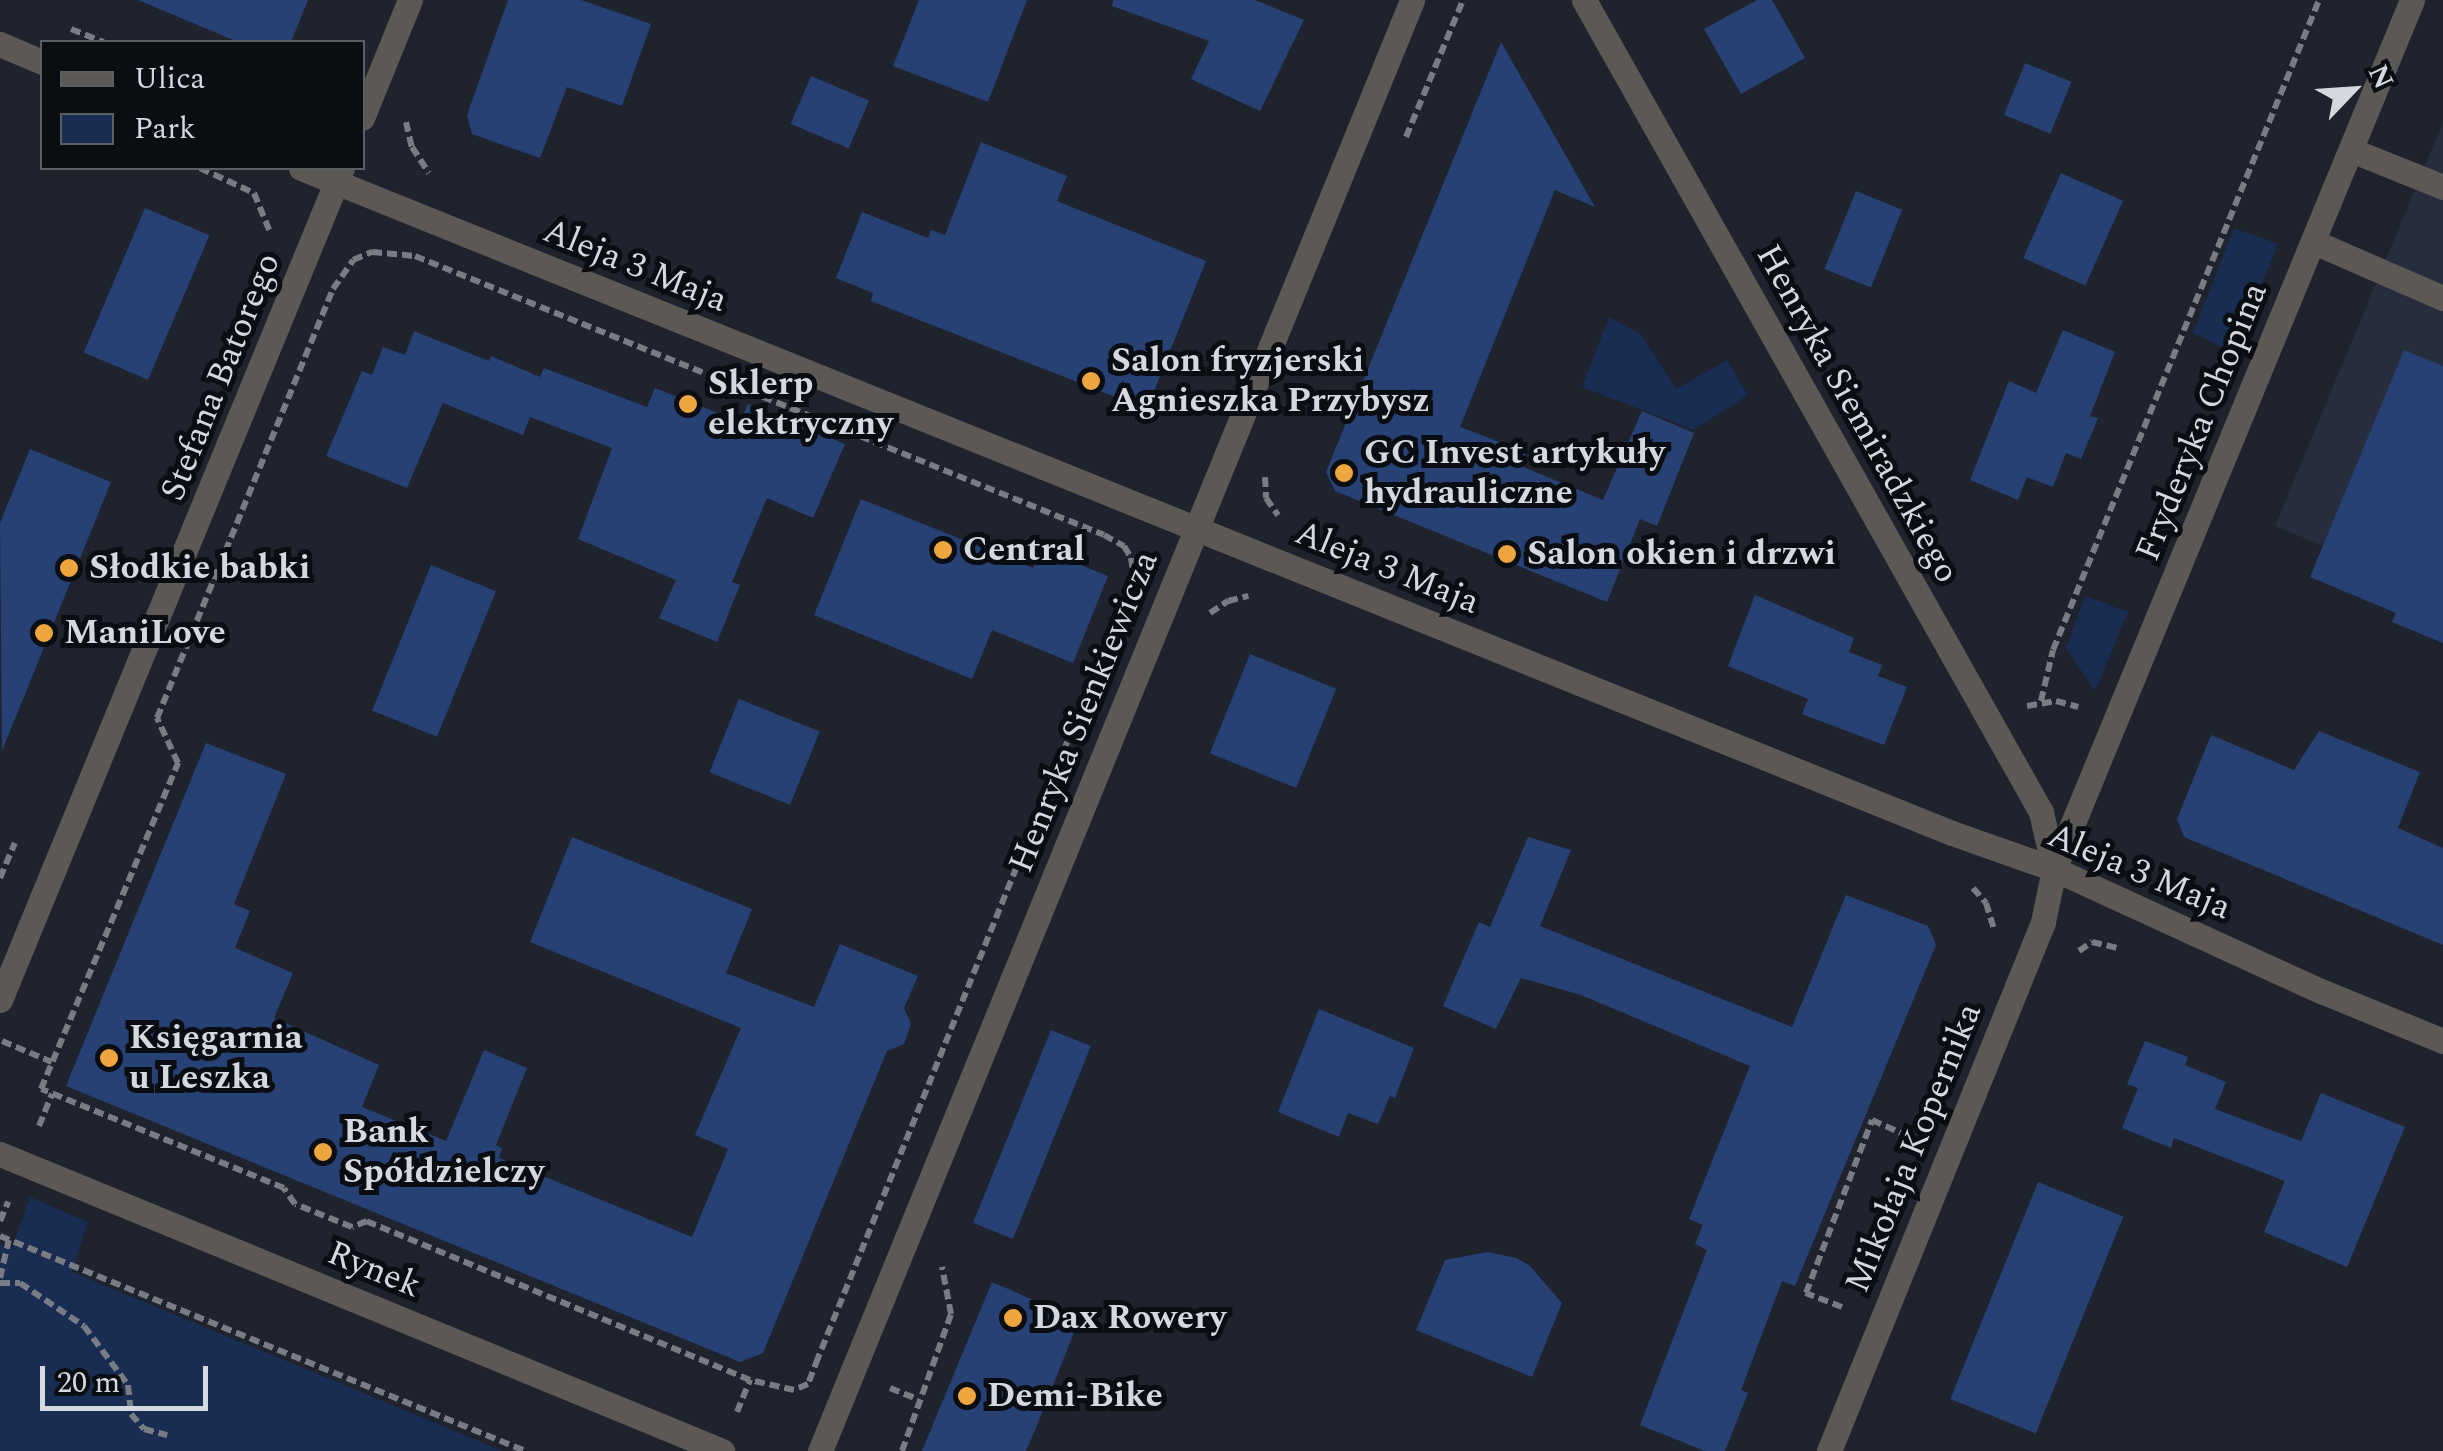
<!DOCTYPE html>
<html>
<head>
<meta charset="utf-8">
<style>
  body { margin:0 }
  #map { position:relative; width:2443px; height:1451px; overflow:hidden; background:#1e232d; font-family:Spectral,serif }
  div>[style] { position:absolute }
  .built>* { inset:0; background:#262d3c }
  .green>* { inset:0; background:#192c52 }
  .building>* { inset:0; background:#274174; transform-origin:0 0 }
  .path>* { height:6px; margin-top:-3px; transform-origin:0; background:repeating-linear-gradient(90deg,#787d85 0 10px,transparent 0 15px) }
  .lane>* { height:25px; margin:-12.5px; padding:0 12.5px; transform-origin:12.5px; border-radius:12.5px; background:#5c5853 }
  .street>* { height:25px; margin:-12.5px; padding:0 12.5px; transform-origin:12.5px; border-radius:12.5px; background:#5c5853 }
  .dots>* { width:28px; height:28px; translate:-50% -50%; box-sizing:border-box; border:5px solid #0a0d11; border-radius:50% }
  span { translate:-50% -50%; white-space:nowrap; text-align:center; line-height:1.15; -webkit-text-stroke:10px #0a0d11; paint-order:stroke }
  .street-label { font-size:35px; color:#d4d8df }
  .poi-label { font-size:35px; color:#d4d8df; font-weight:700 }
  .left { translate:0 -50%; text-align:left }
  .legend { position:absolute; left:40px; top:40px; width:325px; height:130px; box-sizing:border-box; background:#0a0d11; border:2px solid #5b5e63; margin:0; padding:12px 18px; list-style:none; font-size:30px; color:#d4d8df }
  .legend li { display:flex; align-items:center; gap:20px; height:50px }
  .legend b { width:50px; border:2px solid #5b5e63 }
  .north { position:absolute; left:2303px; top:40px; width:100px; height:100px; -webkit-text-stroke:8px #0a0d11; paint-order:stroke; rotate:65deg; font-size:28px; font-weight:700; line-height:40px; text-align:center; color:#d4d8df }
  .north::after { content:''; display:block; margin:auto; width:35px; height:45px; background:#d4d8df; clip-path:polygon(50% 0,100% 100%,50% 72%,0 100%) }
  .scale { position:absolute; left:40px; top:1366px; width:168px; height:45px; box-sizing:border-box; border:5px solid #d4d8df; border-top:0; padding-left:12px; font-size:30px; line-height:35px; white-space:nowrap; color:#d4d8df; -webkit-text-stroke:8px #0a0d11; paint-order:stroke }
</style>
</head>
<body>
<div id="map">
  <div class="built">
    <div style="clip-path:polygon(2443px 122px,2443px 595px,2275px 526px)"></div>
  </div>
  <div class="green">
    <div style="clip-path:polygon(2234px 228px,2278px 244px,2238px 342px,2222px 347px,2193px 333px)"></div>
    <div style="clip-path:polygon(1609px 317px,1641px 334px,1676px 389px,1727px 360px,1748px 395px,1694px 430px,1582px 387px)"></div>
    <div style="clip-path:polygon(2085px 596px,2128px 612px,2095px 691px,2066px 648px)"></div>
    <div style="clip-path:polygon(30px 1197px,88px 1222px,72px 1272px,503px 1451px,0 1451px,0 1244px,12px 1248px)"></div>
  </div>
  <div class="building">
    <div style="clip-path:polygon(138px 0,308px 0,291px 42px,238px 42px)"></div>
    <div style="clip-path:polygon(508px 0,581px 0,651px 24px,622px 106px,567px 87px,540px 158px,472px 134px,467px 115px)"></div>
    <div style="clip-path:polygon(919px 0,1027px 0,988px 102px,893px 66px)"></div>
    <div style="clip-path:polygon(1113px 0,1255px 0,1304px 20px,1260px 111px,1191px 79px,1209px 41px,1112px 6px)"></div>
    <div style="clip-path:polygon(1757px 0,1772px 0,1805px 58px,1741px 94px,1704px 29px)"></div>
    <div style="clip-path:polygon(1501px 42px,1595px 207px,1555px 190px,1460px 427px,1526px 452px,1521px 466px,1603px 500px,1642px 411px,1694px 433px,1657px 526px,1640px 519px,1607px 602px,1335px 491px,1326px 472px)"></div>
    <div style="left:2025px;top:63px;width:50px;height:56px;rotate:22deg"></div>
    <div style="left:811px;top:76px;width:63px;height:52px;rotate:23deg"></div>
    <div style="clip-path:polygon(981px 142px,1067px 176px,1057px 201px,1206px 261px,1152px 396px,1133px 404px,871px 301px,873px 293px,836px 278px,862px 212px,928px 238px,931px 230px,945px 235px)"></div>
    <div style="left:2061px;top:173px;width:68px;height:93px;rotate:24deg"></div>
    <div style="left:1856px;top:191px;width:50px;height:84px;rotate:22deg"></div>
    <div style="left:145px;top:208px;width:70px;height:157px;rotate:23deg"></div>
    <div style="clip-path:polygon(2063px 330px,2115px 352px,2090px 416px,2098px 418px,2081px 459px,2066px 453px,2053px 487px,2027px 477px,2018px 500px,1970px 480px,2009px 381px,2036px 393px)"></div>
    <div style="clip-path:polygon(414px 331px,489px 361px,491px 356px,540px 377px,544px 368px,647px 407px,655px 388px,740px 422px,748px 404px,845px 444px,813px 518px,767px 498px,732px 582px,740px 585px,717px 642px,659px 618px,676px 580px,578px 539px,612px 448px,530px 417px,523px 435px,443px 403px,407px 488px,326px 456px,362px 371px,372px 375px,383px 347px,405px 355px)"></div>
    <div style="clip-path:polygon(2404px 350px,2443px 366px,2443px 643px,2392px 622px,2396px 613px,2310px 577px)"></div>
    <div style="clip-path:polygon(30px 449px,111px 482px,2px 751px,0 523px)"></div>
    <div style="clip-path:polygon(861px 499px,1033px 568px,1041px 549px,1108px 576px,1073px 663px,992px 630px,972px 679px,814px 615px)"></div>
    <div style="left:431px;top:565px;width:70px;height:157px;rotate:22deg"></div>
    <div style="clip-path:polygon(1755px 595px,1854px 638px,1849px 652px,1882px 665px,1878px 676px,1907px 687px,1884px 745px,1802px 714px,1808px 699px,1728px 666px)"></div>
    <div style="left:1250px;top:654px;width:93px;height:107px;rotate:22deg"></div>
    <div style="left:739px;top:699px;width:87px;height:79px;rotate:22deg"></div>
    <div style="clip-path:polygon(2319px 731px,2420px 772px,2398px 828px,2443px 848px,2443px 945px,2184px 837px,2177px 819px,2211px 735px,2294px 770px)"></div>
    <div style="clip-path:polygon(206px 743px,286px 774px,234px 904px,250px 911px,235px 948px,293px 973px,274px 1018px,379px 1065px,362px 1107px,446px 1141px,484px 1050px,527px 1068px,496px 1145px,502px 1148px,499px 1158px,692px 1237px,728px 1149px,695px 1135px,741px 1028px,530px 942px,572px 837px,752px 909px,726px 973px,814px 1007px,840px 944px,918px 976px,904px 1008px,911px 1024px,904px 1044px,887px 1051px,763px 1353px,740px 1362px,66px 1086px)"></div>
    <div style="clip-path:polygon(1528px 837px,1571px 850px,1540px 926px,1792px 1027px,1846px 895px,1928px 926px,1936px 945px,1795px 1286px,1782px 1281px,1741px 1390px,1748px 1393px,1725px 1451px,1705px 1451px,1640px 1425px,1707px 1250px,1695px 1244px,1703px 1225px,1689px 1219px,1750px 1066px,1581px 995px,1521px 978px,1496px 1029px,1443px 1006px,1479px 922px,1490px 927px)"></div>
    <div style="clip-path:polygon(1319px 1009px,1414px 1048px,1395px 1098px,1390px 1096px,1378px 1124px,1348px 1113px,1339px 1137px,1278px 1112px)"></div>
    <div style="left:1051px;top:1030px;width:43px;height:208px;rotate:22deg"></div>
    <div style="clip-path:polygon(2145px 1041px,2188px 1057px,2185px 1065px,2226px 1082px,2215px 1109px,2301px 1141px,2321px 1093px,2405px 1127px,2347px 1267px,2264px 1232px,2285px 1181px,2174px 1138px,2171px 1148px,2122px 1128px,2138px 1088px,2127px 1084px)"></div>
    <div style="left:2038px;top:1182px;width:92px;height:234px;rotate:22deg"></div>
    <div style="clip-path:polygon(1487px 1252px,1516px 1258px,1529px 1265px,1562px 1303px,1532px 1377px,1416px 1330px,1445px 1260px)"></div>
    <div style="clip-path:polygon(992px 1282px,1079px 1320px,1036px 1428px,1026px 1451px,922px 1451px)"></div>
  </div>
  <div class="path">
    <div style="left:71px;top:29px;width:35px;rotate:22deg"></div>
    <div style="left:406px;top:122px;width:26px;rotate:77deg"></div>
    <div style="left:412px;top:147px;width:31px;rotate:57deg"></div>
    <div style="left:1406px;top:137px;width:148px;rotate:-67.4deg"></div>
    <div style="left:200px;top:168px;width:60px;rotate:24.8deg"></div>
    <div style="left:254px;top:193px;width:42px;rotate:67.7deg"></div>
    <div style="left:372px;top:252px;width:43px;rotate:5.3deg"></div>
    <div style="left:415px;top:256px;width:743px;rotate:22.04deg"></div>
    <div style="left:1104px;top:535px;width:23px;rotate:29deg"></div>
    <div style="left:1124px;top:546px;width:14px;rotate:60deg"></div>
    <div style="left:1131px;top:558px;width:13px;rotate:81deg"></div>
    <div style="left:1133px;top:571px;width:18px;rotate:103deg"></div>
    <div style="left:1129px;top:589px;width:830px;rotate:112.02deg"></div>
    <div style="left:818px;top:1358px;width:28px;rotate:111deg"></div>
    <div style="left:808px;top:1384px;width:15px;rotate:157deg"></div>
    <div style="left:794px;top:1390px;width:45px;rotate:-167.2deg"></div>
    <div style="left:750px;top:1380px;width:415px;rotate:-157.5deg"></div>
    <div style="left:367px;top:1221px;width:16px;rotate:158deg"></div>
    <div style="left:352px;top:1227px;width:61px;rotate:-158deg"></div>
    <div style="left:295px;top:1204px;width:19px;rotate:-125deg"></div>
    <div style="left:284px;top:1188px;width:262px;rotate:-157.8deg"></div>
    <div style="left:41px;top:1089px;width:354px;rotate:-67.2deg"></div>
    <div style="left:178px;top:763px;width:50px;rotate:-115deg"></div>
    <div style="left:157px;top:718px;width:464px;rotate:-67.7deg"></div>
    <div style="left:333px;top:289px;width:35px;rotate:-55deg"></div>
    <div style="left:353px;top:260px;width:21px;rotate:-23deg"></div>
    <div style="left:1265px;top:477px;width:21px;rotate:87deg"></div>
    <div style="left:1266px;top:498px;width:21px;rotate:55deg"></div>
    <div style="left:1210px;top:613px;width:22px;rotate:-34deg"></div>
    <div style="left:1228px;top:601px;width:21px;rotate:-14deg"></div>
    <div style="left:2041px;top:701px;width:52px;rotate:-76.8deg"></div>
    <div style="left:2053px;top:650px;width:702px;rotate:-67.74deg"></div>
    <div style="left:2027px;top:706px;width:29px;rotate:-10deg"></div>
    <div style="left:2056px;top:701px;width:23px;rotate:15deg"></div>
    <div style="left:0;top:878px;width:38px;rotate:-67deg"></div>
    <div style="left:1973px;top:888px;width:20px;rotate:49deg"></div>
    <div style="left:1986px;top:903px;width:27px;rotate:73deg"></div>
    <div style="left:2079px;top:951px;width:16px;rotate:-35deg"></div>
    <div style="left:2092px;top:942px;width:26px;rotate:13deg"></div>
    <div style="left:2px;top:1041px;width:54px;rotate:22.8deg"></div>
    <div style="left:39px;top:1126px;width:35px;rotate:-68deg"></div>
    <div style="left:0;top:1221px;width:21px;rotate:-67deg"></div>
    <div style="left:0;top:1236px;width:567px;rotate:22.27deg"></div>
    <div style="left:0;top:1278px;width:39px;rotate:-77deg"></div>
    <div style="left:0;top:1283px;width:20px"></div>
    <div style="left:20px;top:1283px;width:77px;rotate:33.9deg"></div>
    <div style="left:84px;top:1326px;width:74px;rotate:53.3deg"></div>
    <div style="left:128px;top:1385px;width:29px;rotate:84deg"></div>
    <div style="left:131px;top:1414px;width:20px;rotate:49deg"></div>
    <div style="left:144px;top:1429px;width:24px;rotate:15deg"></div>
    <div style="left:1842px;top:1307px;width:39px;rotate:-159deg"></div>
    <div style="left:1806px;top:1293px;width:185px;rotate:-69.1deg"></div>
    <div style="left:1872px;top:1120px;width:44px;rotate:24.2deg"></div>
    <div style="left:890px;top:1388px;width:29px;rotate:22deg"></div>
    <div style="left:737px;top:1412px;width:35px;rotate:-68deg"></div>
    <div style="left:902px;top:1451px;width:145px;rotate:-70.3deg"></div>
    <div style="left:951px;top:1314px;width:48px;rotate:-100.8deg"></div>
  </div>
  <div class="lane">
    <div style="left:2351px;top:150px;width:99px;rotate:21.9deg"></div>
    <div style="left:2314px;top:242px;width:141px;rotate:23.5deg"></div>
  </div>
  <div class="street">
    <div style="left:1584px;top:0;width:932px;rotate:60.63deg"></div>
    <div style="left:2041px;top:812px;width:58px;rotate:77.2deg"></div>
    <div style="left:0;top:44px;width:46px;rotate:23.2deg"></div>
    <div style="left:362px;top:118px;width:127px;rotate:-67.9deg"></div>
    <div style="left:301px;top:168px;width:1780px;rotate:21.94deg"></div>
    <div style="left:1952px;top:833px;width:108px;rotate:19.4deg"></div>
    <div style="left:2054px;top:869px;width:294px;rotate:24.6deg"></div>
    <div style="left:2321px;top:991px;width:132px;rotate:22.3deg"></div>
    <div style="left:0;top:1000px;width:900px;rotate:-67.65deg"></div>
    <div style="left:0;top:1154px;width:781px;rotate:22.36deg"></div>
    <div style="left:820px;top:1451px;width:1567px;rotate:-67.8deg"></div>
    <div style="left:1829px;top:1451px;width:571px;rotate:-67.97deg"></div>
    <div style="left:2043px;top:922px;width:54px;rotate:-78.3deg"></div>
    <div style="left:2054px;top:869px;width:940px;rotate:-67.61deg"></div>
  </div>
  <div class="dots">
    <div style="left:1091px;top:381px;background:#f0a63f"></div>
    <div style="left:688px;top:404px;background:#f0a63f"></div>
    <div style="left:1344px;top:473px;background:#f0a63f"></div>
    <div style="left:943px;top:550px;background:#f0a63f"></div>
    <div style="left:1507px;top:554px;background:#f0a63f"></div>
    <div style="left:69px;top:568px;background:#f0a63f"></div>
    <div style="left:44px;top:633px;background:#f0a63f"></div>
    <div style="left:109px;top:1058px;background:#f0a63f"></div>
    <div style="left:323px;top:1152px;background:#f0a63f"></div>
    <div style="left:1013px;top:1318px;background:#f0a63f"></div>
    <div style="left:967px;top:1396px;background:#f0a63f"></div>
  </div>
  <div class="street-label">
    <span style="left:635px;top:266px;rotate:22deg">Aleja 3 Maja</span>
    <span style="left:221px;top:377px;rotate:-68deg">Stefana Batorego</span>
    <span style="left:1857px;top:414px;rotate:61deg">Henryka Siemiradzkiego</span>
    <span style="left:2202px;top:422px;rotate:-68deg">Fryderyka Chopina</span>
    <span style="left:1387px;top:568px;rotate:22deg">Aleja 3 Maja</span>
    <span style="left:1084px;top:712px;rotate:-68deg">Henryka Sienkiewicza</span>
    <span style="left:2139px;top:872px;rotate:23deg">Aleja 3 Maja</span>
    <span style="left:1914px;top:1148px;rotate:-68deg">Mikołaja Kopernika</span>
    <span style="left:374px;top:1270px;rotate:22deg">Rynek</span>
  </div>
  <div class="poi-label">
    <span class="left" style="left:1111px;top:381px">Salon fryzjerski<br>Agnieszka Przybysz</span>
    <span class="left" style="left:708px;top:404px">Sklerp<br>elektryczny</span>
    <span class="left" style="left:1364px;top:473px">GC Invest artykuły<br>hydrauliczne</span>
    <span class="left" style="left:963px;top:550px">Central</span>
    <span class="left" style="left:1527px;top:554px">Salon okien i drzwi</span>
    <span class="left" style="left:89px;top:568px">Słodkie babki</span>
    <span class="left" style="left:64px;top:633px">ManiLove</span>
    <span class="left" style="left:129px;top:1058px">Księgarnia<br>u Leszka</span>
    <span class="left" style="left:343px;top:1152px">Bank<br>Spółdzielczy</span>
    <span class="left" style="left:1033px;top:1318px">Dax Rowery</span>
    <span class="left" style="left:987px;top:1396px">Demi-Bike</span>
  </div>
  <ul class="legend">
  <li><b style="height:12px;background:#5c5853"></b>Ulica</li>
  <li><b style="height:28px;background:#192c52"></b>Park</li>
  </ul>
  <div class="north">N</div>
  <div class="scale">20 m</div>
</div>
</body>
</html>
